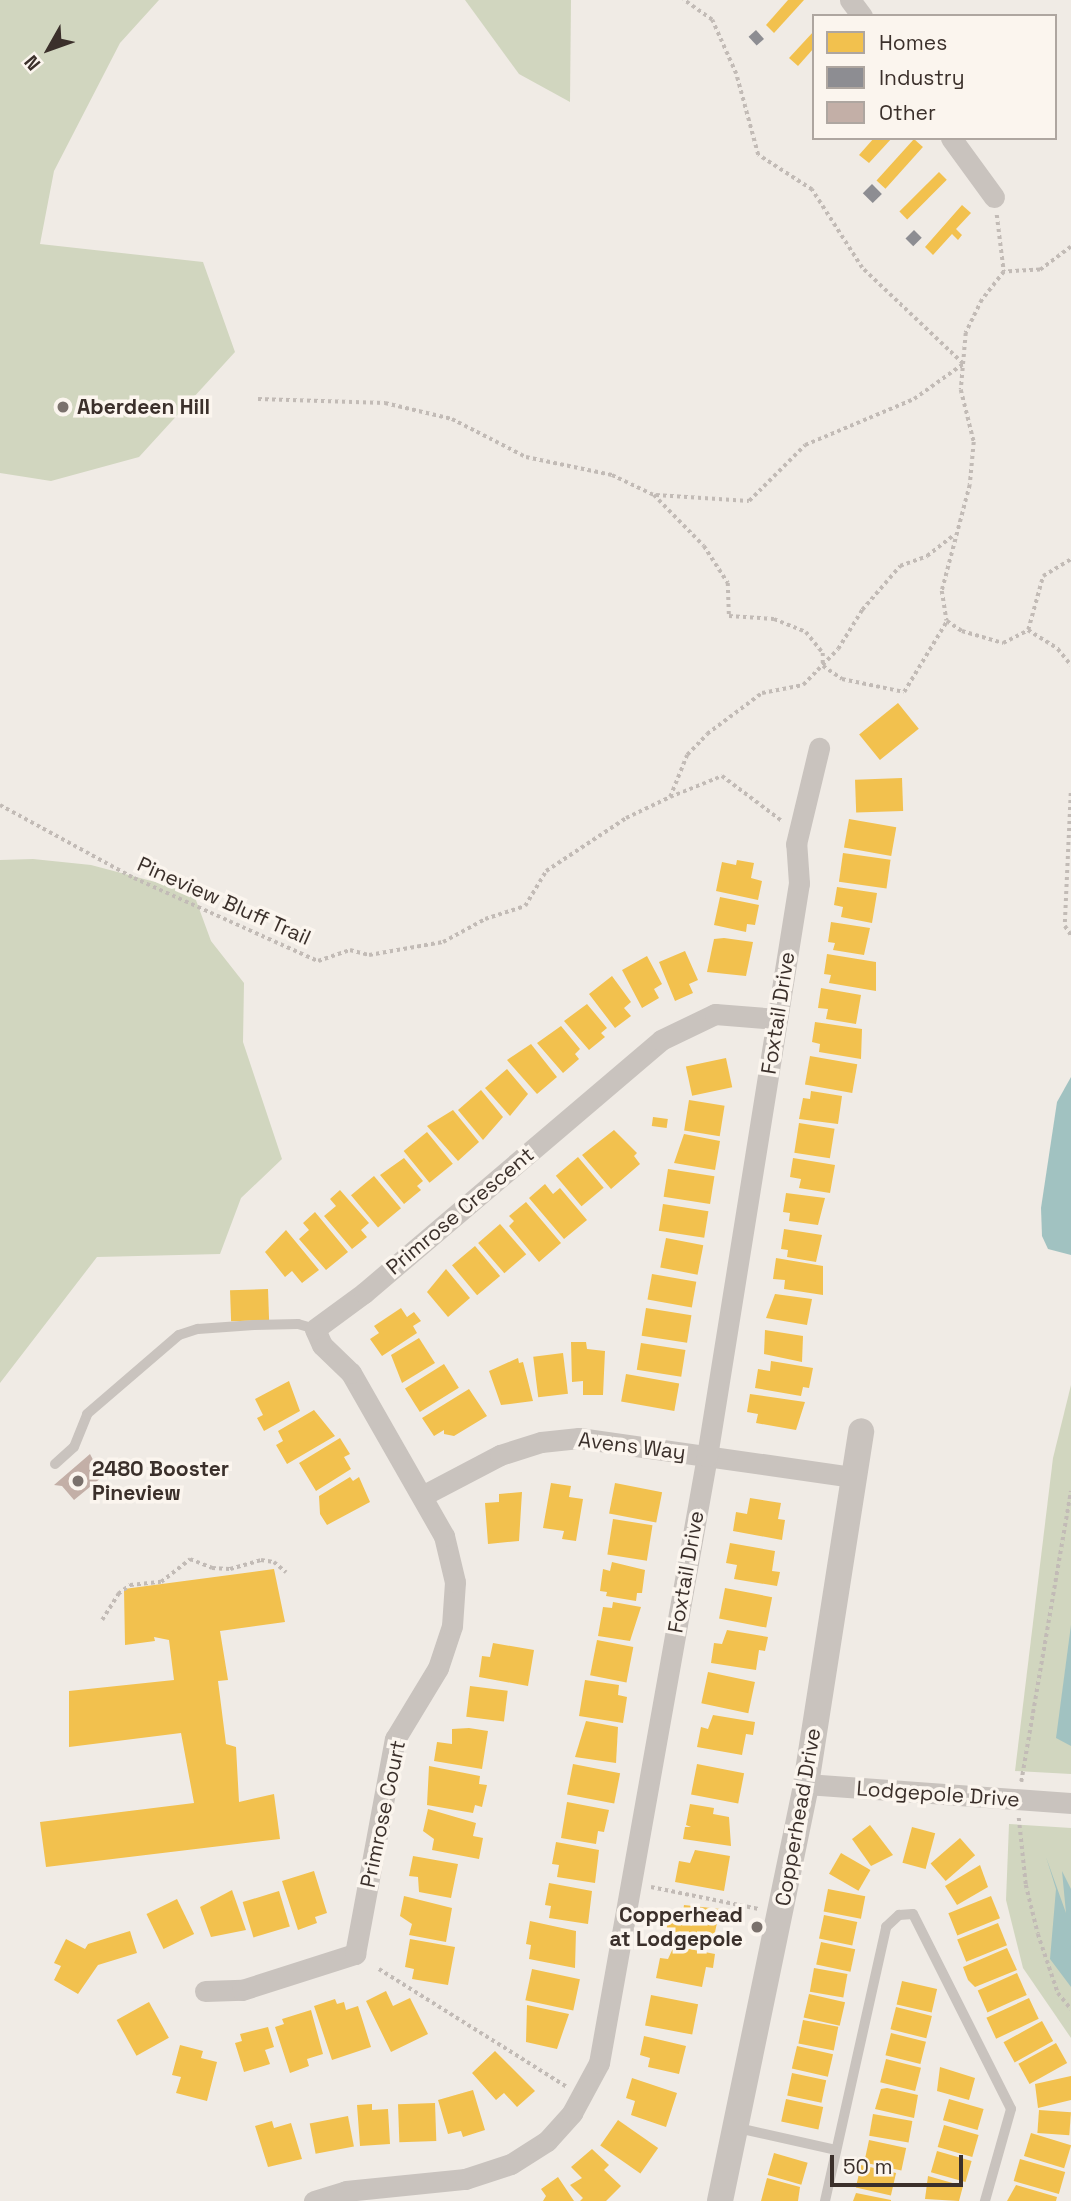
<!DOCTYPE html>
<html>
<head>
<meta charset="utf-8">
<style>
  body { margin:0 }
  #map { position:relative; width:1071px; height:2201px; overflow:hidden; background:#f0ebe5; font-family:"Space Grotesk",sans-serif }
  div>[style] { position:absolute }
  .green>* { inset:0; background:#d1d6bf }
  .water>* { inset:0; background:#a1c2c1 }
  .homes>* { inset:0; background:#f2c14e; transform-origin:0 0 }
  .industry>* { inset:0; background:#8d8d92; transform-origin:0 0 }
  .building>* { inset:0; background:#c3afa7 }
  .path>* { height:3.5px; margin-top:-1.75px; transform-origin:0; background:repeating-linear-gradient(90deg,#c2bbb6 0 3.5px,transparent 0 7px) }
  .service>* { height:10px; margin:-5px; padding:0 5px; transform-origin:5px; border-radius:5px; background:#c9c3be }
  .minor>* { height:21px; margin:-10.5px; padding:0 10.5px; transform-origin:10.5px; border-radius:10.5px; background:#c9c3be }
  .tertiary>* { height:26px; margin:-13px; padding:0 13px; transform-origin:13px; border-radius:13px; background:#c9c3be }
  .dots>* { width:19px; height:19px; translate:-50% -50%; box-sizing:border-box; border:4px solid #fbf5ee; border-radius:50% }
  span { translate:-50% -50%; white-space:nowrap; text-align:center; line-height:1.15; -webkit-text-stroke:7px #fbf5ee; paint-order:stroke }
  .poi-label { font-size:21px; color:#3b302b; font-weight:700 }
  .left { translate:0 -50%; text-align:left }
  .right { translate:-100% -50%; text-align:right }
  .street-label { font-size:21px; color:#3b302b }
  .legend { position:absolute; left:812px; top:14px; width:245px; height:126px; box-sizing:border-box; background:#fbf5ee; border:2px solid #aea6a0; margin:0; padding:9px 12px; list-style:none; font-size:21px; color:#3b302b }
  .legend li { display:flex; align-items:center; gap:14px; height:35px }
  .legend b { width:35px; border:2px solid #aea6a0 }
  .north { position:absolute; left:14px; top:14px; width:70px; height:70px; -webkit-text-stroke:5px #fbf5ee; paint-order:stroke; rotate:230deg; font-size:19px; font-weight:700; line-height:28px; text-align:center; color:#3b302b }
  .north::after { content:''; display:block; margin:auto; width:24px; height:32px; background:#3b302b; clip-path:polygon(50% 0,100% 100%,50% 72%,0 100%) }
  .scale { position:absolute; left:830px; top:2155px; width:133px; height:32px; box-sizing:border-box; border:4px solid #3b302b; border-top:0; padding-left:9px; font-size:21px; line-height:24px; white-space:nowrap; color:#3b302b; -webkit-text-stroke:5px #fbf5ee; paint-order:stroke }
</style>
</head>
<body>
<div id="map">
  <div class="green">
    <div style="clip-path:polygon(0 0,159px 0,120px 43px,54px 171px,40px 244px,203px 262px,235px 352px,139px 457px,51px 481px,0 473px)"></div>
    <div style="clip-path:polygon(465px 0,571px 0,570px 102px,519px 74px)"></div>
    <div style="clip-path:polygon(33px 859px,91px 865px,193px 892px,211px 941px,244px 983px,243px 1042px,282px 1159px,241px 1198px,220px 1254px,97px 1257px,0 1383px,0 860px)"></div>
    <div style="clip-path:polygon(1071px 1385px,1071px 1774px,1015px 1771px,1053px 1458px)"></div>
    <div style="clip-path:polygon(1009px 1824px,1071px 1828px,1071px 2038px,1023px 1968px,1006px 1900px)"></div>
  </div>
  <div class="water">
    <div style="clip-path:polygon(1071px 1077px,1071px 1255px,1048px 1249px,1042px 1236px,1041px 1208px,1057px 1102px)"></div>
    <div style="clip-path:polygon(1071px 1625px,1071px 1746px,1056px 1738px)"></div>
    <div style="clip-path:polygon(1046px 1857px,1066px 1913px,1062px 1871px,1071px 1889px,1071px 1987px,1050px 1959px,1056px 1889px)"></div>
  </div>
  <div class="homes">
    <div style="clip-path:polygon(788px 0,804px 0,774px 33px,766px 25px)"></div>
    <div style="clip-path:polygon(814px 31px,814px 48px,798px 66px,789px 58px)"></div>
    <div style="clip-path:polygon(874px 138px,892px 138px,869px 163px,859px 155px)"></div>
    <div style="left:914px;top:139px;width:12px;height:56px;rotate:42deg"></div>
    <div style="left:939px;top:172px;width:11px;height:56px;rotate:45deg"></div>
    <div style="clip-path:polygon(962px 205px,971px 213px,956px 229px,962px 235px,958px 240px,952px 234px,933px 255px,925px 247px)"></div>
    <div style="left:898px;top:703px;width:33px;height:50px;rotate:51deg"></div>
    <div style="left:902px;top:778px;width:33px;height:47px;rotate:88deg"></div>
    <div style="left:849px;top:819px;width:48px;height:29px;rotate:10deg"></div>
    <div style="left:843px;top:853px;width:48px;height:29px;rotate:8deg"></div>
    <div style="clip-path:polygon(737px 860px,754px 863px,751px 878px,762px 881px,758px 900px,716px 891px,722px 862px,736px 865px)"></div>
    <div style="clip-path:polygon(837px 887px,877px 893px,872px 923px,841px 917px,843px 907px,834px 905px)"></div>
    <div style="clip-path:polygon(720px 897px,759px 905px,755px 925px,747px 924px,746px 932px,714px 925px)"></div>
    <div style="clip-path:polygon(831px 922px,870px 928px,864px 955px,833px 950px,835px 943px,828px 942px)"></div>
    <div style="clip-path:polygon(724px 938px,753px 942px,746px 976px,707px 972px,714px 939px)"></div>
    <div style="clip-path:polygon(685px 951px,698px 980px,689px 984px,693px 993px,675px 1001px,659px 962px)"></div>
    <div style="clip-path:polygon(827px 954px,876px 962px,876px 991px,829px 983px,831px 975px,824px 974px)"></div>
    <div style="clip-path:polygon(647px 956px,662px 984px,654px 989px,659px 998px,642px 1008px,622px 970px)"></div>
    <div style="clip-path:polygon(612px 976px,631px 1002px,624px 1008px,631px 1016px,615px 1028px,589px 994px)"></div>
    <div style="clip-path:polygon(821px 988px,861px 995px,856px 1024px,826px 1019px,828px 1009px,818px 1008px)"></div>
    <div style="clip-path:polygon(587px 1004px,607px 1028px,601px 1033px,605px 1037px,589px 1050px,564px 1021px)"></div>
    <div style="clip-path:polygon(815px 1022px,862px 1029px,861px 1059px,819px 1052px,820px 1044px,812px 1042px)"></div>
    <div style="clip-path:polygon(561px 1026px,580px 1049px,575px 1054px,579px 1059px,563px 1073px,537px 1043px)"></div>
    <div style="clip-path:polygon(531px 1044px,557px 1077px,537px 1094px,507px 1060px)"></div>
    <div style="left:810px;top:1056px;width:48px;height:29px;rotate:10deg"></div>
    <div style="left:726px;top:1058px;width:30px;height:41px;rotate:78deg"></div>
    <div style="clip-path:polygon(507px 1069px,528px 1094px,510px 1116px,485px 1088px)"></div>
    <div style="clip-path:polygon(481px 1090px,503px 1117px,483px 1140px,458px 1110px)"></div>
    <div style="clip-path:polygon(811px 1091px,842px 1096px,838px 1124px,799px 1119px,803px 1098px,810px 1099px)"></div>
    <div style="left:689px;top:1100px;width:36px;height:31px;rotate:9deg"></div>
    <div style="clip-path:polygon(453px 1110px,479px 1142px,458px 1161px,427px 1126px)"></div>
    <div style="left:653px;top:1117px;width:15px;height:9px;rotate:8deg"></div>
    <div style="left:799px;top:1123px;width:36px;height:30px;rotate:9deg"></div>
    <div style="clip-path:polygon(614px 1130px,637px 1153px,634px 1156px,640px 1164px,611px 1189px,582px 1155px)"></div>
    <div style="left:427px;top:1132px;width:41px;height:30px;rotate:51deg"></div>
    <div style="clip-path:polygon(684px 1134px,720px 1141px,715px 1170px,674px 1163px)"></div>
    <div style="left:578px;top:1157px;width:40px;height:29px;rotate:50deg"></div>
    <div style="clip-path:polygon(404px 1158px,423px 1181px,417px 1186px,421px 1190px,404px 1204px,380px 1175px)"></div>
    <div style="clip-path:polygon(793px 1158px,835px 1165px,830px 1193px,799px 1188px,801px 1179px,790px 1177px)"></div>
    <div style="left:668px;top:1169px;width:47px;height:28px;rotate:9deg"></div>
    <div style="left:374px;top:1176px;width:42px;height:30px;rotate:50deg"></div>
    <div style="clip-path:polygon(545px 1184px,553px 1194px,560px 1188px,587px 1220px,564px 1239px,529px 1198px)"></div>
    <div style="clip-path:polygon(340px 1190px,369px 1223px,361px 1230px,367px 1237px,352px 1249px,324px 1216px,336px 1206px,330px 1199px)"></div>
    <div style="clip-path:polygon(786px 1193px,825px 1198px,818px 1225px,789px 1221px,790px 1213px,783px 1212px)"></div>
    <div style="clip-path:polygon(526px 1202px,561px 1243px,539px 1262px,509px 1226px,514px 1221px,509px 1216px)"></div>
    <div style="left:663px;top:1204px;width:46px;height:27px;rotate:9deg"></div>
    <div style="clip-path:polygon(315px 1212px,348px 1252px,326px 1270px,299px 1239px,309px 1230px,303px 1223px)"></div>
    <div style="left:500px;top:1224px;width:40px;height:29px;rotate:49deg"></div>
    <div style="clip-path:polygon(784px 1229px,822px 1235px,816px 1262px,787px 1257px,788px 1250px,781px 1249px)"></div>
    <div style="clip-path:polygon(286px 1230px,319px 1270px,302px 1283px,292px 1271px,285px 1277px,265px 1252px)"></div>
    <div style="left:666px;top:1238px;width:38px;height:30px;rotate:11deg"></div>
    <div style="left:475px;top:1246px;width:39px;height:30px;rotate:50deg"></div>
    <div style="clip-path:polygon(776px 1258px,823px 1266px,823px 1295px,784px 1289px,785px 1280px,773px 1279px)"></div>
    <div style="clip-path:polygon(446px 1269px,470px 1298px,448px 1317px,427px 1292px)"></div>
    <div style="left:652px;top:1274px;width:45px;height:26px;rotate:10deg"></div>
    <div style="left:268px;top:1289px;width:31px;height:38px;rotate:88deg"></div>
    <div style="clip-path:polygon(775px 1294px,812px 1299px,807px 1325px,766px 1318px)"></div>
    <div style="clip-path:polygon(401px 1308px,407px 1317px,414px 1312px,421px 1321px,413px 1326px,417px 1333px,382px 1356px,370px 1339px,379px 1333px,374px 1326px)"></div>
    <div style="left:646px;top:1308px;width:46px;height:28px;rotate:9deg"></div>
    <div style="clip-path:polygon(765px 1330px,803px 1336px,802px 1362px,764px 1354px)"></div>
    <div style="clip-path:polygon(419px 1338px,435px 1363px,402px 1383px,391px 1355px)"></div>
    <div style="clip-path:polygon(571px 1342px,586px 1342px,587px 1349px,605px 1351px,603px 1395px,583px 1395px,583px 1381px,572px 1382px)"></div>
    <div style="left:641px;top:1343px;width:45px;height:27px;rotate:9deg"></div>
    <div style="left:563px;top:1353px;width:41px;height:30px;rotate:83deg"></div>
    <div style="clip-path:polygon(518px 1358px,519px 1363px,523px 1362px,533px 1401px,501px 1405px,489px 1371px)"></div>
    <div style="clip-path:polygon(771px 1361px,813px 1368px,809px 1388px,803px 1387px,801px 1396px,755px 1388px,758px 1369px,770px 1371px)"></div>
    <div style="left:444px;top:1364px;width:28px;height:46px;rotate:58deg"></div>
    <div style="left:626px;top:1374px;width:54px;height:28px;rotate:10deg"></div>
    <div style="clip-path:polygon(289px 1381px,300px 1411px,264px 1431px,257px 1418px,263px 1415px,255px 1399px)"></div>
    <div style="clip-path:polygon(469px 1389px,487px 1416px,454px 1436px,444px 1434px,444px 1430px,434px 1436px,422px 1418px)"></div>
    <div style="clip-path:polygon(750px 1394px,805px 1402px,796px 1430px,756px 1423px,758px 1414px,747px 1412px)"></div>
    <div style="clip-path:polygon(314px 1410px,335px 1436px,287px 1464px,276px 1445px,283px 1441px,278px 1431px)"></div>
    <div style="clip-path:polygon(340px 1438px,350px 1454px,344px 1457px,351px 1469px,316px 1491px,299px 1463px)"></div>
    <div style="clip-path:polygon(350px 1477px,353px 1481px,359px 1477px,370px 1502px,327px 1525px,320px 1514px,319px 1496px)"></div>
    <div style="clip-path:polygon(551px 1483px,571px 1486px,569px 1497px,583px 1499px,576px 1541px,562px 1539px,564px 1531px,543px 1528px)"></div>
    <div style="left:615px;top:1483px;width:48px;height:31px;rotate:11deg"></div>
    <div style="clip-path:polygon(522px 1492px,519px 1541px,488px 1544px,485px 1503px,499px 1502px,499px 1494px)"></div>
    <div style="clip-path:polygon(750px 1498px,781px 1503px,778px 1519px,785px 1520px,782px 1540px,733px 1531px,736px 1512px,747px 1514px)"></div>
    <div style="left:613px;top:1519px;width:40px;height:36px;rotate:9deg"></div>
    <div style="clip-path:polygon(730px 1543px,775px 1551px,772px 1571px,780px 1572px,777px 1586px,734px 1579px,737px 1565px,726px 1563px)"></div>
    <div style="clip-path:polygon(612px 1562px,645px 1570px,642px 1593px,637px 1593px,636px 1601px,606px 1596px,607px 1592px,600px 1591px,603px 1569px,610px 1571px)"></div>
    <div style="clip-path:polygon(274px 1569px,285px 1622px,220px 1631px,228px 1680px,218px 1681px,226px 1744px,236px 1747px,239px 1802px,274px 1794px,280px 1839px,46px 1867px,40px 1822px,194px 1803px,181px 1733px,69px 1747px,69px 1691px,174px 1680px,169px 1640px,154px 1637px,155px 1641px,125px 1645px,124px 1589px)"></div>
    <div style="left:725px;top:1588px;width:48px;height:31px;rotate:11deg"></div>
    <div style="clip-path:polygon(613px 1602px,641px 1607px,630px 1641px,598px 1636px,603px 1607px,612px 1608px)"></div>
    <div style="clip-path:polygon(727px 1630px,768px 1637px,765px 1651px,759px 1650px,756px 1670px,711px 1663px,714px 1643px,722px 1644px)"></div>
    <div style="left:597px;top:1640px;width:37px;height:36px;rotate:11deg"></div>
    <div style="clip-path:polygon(493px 1643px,534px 1650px,528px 1686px,479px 1677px,482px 1656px,490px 1657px)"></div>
    <div style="left:708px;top:1672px;width:48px;height:32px;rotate:12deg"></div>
    <div style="clip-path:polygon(585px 1680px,619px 1685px,618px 1695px,627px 1697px,623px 1723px,579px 1716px)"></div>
    <div style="left:470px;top:1686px;width:38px;height:31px;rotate:7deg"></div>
    <div style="clip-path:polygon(713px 1715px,755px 1722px,753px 1735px,746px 1734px,742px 1755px,697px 1747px,701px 1727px,708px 1729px)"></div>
    <div style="clip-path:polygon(586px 1721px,618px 1727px,616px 1763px,575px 1757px)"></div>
    <div style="clip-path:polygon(469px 1728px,488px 1731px,482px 1769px,434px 1761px,437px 1742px,452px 1744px,452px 1729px)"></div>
    <div style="left:573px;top:1764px;width:48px;height:31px;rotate:11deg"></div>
    <div style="left:697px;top:1764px;width:48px;height:31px;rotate:11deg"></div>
    <div style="clip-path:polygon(429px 1766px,480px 1776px,479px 1784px,487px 1785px,482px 1807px,475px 1805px,473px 1813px,427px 1805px)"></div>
    <div style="clip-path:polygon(567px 1802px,609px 1810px,604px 1832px,598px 1831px,596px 1844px,561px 1838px)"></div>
    <div style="clip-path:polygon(690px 1804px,714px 1808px,713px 1814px,729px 1817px,731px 1846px,683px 1839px,685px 1827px,691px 1827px,686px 1825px)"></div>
    <div style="clip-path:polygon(428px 1809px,476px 1823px,473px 1836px,483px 1838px,479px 1859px,432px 1850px,434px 1839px,423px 1831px)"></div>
    <div style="clip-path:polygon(870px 1825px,893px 1855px,871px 1866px,852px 1839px)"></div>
    <div style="left:912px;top:1827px;width:24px;height:37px;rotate:15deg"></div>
    <div style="left:960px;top:1838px;width:23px;height:39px;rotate:49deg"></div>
    <div style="clip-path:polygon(556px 1842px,599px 1850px,595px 1883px,557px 1877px,559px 1865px,552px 1864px)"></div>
    <div style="clip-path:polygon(695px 1850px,730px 1856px,724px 1891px,675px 1882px,679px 1861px,690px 1863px)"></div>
    <div style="left:841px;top:1853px;width:34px;height:24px;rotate:30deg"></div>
    <div style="clip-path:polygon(413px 1856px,458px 1864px,451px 1898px,419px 1892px,418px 1877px,409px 1876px)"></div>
    <div style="clip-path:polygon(980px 1865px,988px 1887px,957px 1905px,945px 1886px)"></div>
    <div style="clip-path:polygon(314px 1871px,327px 1913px,315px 1917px,317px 1923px,298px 1930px,282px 1881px)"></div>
    <div style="clip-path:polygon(549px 1883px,592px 1891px,588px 1924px,549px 1918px,551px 1906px,545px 1905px)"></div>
    <div style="left:828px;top:1889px;width:38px;height:23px;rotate:11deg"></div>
    <div style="clip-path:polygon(232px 1890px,246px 1930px,211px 1937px,200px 1907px)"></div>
    <div style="left:279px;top:1891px;width:37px;height:38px;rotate:73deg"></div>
    <div style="clip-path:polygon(404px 1896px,452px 1908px,446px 1942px,409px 1935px,412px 1924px,400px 1916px)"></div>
    <div style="left:991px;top:1896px;width:24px;height:46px;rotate:68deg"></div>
    <div style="left:177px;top:1899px;width:39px;height:34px;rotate:64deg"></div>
    <div style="clip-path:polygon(684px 1905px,720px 1909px,712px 1946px,665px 1937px,669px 1916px,682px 1918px)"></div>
    <div style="left:824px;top:1915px;width:34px;height:24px;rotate:12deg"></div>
    <div style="clip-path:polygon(530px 1921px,576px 1931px,575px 1968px,529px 1959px,531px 1945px,526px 1944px)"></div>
    <div style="left:998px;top:1923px;width:24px;height:44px;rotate:68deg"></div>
    <div style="clip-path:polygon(130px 1931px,137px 1953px,98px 1965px,78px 1994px,54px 1980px,61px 1966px,54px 1963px,66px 1939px,85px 1949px,88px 1944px)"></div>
    <div style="clip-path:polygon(410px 1939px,455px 1947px,448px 1985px,412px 1979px,414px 1969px,405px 1967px)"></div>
    <div style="left:821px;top:1942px;width:35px;height:23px;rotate:12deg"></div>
    <div style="clip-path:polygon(674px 1946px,715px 1954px,713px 1968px,706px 1967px,702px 1987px,656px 1978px,660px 1958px,668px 1959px)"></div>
    <div style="clip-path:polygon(1007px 1948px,1017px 1970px,975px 1987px,968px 1980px,963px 1967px)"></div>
    <div style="left:814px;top:1968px;width:34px;height:24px;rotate:10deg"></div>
    <div style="left:532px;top:1969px;width:49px;height:32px;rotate:12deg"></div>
    <div style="left:1017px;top:1973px;width:24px;height:43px;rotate:66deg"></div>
    <div style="left:902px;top:1981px;width:36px;height:24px;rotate:13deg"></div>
    <div style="clip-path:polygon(386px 1991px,393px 2006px,410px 1998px,428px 2034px,391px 2052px,366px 2001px)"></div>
    <div style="left:809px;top:1994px;width:37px;height:24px;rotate:13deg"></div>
    <div style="left:651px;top:1995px;width:48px;height:31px;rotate:11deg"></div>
    <div style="left:1029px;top:1998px;width:23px;height:47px;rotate:65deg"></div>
    <div style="clip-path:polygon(335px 1999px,337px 2004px,344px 2002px,346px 2010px,358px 2006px,371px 2047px,332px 2060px,314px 2006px)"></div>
    <div style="left:149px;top:2002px;width:41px;height:37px;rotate:61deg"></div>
    <div style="clip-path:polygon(527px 2005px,569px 2014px,557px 2049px,526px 2042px)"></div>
    <div style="left:896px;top:2007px;width:37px;height:23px;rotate:14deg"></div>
    <div style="clip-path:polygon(311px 2010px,323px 2054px,307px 2059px,309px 2066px,290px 2073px,275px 2027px,284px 2024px,282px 2019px)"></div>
    <div style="left:803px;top:2020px;width:36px;height:24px;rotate:11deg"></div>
    <div style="left:1042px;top:2021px;width:23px;height:44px;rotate:61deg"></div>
    <div style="clip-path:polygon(268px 2027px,274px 2047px,265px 2050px,270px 2064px,244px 2072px,235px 2043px,242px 2041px,240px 2034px)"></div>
    <div style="left:891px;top:2033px;width:36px;height:23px;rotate:14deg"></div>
    <div style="clip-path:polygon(644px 2036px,686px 2046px,679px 2074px,648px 2067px,650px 2058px,640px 2055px)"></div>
    <div style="left:1056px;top:2043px;width:23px;height:43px;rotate:61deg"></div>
    <div style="clip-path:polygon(180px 2045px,203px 2051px,201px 2058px,217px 2062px,207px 2101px,176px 2093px,181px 2077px,172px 2075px)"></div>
    <div style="left:797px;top:2046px;width:37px;height:23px;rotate:13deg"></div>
    <div style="clip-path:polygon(495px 2051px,535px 2091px,517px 2107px,504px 2093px,496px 2100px,472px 2073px)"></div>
    <div style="left:886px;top:2059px;width:36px;height:24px;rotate:14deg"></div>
    <div style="clip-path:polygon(940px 2067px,975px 2078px,969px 2100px,937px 2091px)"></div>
    <div style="left:792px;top:2073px;width:35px;height:23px;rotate:12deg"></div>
    <div style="clip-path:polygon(1071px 2076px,1071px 2100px,1038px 2108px,1035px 2084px)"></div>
    <div style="clip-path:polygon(632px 2078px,677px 2093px,666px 2127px,631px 2115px,635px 2101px,626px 2098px)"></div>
    <div style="clip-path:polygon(887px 2088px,918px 2095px,914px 2118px,875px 2109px,881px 2089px)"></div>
    <div style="clip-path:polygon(473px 2090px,485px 2130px,463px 2137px,461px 2131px,448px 2134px,438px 2100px)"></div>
    <div style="left:786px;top:2099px;width:38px;height:23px;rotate:12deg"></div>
    <div style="left:949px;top:2099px;width:36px;height:22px;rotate:16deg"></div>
    <div style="left:435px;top:2103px;width:38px;height:37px;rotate:88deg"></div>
    <div style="clip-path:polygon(372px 2104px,372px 2110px,388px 2109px,390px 2144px,360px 2146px,357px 2105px)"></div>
    <div style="left:1039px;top:2110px;width:32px;height:23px;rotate:4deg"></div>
    <div style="left:873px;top:2114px;width:40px;height:22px;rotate:10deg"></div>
    <div style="left:348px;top:2116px;width:31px;height:39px;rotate:79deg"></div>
    <div style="left:618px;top:2120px;width:49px;height:31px;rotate:35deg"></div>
    <div style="clip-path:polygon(272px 2121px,274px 2128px,291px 2123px,302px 2159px,268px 2167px,255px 2126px)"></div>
    <div style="left:944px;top:2125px;width:36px;height:23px;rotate:16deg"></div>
    <div style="left:1031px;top:2133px;width:42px;height:24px;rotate:17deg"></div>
    <div style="left:869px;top:2140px;width:38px;height:23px;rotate:12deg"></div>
    <div style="clip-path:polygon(592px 2149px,609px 2165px,604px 2170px,621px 2186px,606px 2201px,580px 2201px,583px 2198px,570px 2185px,582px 2178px,571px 2167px)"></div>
    <div style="left:937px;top:2151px;width:36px;height:22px;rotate:16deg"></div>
    <div style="left:774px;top:2153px;width:35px;height:23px;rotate:16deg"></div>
    <div style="left:1020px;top:2159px;width:47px;height:23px;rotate:16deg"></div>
    <div style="left:861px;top:2165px;width:36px;height:23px;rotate:13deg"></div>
    <div style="clip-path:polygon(928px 2176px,963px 2186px,959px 2201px,925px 2199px)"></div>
    <div style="clip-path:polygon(558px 2177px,574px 2201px,543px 2201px,546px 2196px,541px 2189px)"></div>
    <div style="clip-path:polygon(767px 2178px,800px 2187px,798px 2201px,761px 2201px)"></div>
    <div style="clip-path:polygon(1016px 2185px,1057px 2197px,1056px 2201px,1007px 2201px)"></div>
    <div style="clip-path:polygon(856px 2193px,891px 2200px,891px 2201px,853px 2201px)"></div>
  </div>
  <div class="industry">
    <div style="left:756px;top:30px;width:12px;height:10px;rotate:48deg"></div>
    <div style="left:872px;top:184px;width:14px;height:13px;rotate:45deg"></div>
    <div style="left:914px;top:230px;width:11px;height:12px;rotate:45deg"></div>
  </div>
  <div class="building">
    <div style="clip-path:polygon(90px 1454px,102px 1477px,74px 1500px,62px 1486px,54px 1485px)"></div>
  </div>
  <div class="path">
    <div style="left:997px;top:215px;width:57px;rotate:83deg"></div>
    <div style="left:1071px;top:247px;width:39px;rotate:143deg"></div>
    <div style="left:1040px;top:270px;width:36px;rotate:177deg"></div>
    <div style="left:1004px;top:272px;width:36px;rotate:128deg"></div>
    <div style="left:982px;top:300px;width:37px;rotate:116deg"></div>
    <div style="left:966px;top:333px;width:57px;rotate:95deg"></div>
    <div style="left:961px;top:390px;width:54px;rotate:76deg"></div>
    <div style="left:974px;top:442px;width:43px;rotate:95.3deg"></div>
    <div style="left:970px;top:485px;width:110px;rotate:104.8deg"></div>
    <div style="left:942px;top:591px;width:30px;rotate:81deg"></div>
    <div style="left:947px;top:621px;width:18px;rotate:34deg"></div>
    <div style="left:962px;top:631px;width:43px;rotate:16.3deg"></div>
    <div style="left:1003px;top:643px;width:28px;rotate:-27deg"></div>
    <div style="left:1028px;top:630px;width:36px;rotate:32deg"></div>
    <div style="left:1058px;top:649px;width:21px;rotate:51deg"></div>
    <div style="left:258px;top:399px;width:127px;rotate:1.8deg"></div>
    <div style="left:385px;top:403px;width:69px;rotate:13.4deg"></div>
    <div style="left:452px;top:419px;width:83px;rotate:27.2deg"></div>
    <div style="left:526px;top:457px;width:88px;rotate:11.8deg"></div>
    <div style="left:612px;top:475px;width:47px;rotate:25.5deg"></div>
    <div style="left:654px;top:495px;width:71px;rotate:45.6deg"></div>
    <div style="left:704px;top:546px;width:44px;rotate:57deg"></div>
    <div style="left:728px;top:583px;width:33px;rotate:88deg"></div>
    <div style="left:729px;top:616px;width:45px;rotate:3.8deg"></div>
    <div style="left:774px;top:619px;width:35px;rotate:22deg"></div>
    <div style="left:806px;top:632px;width:27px;rotate:51deg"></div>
    <div style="left:823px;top:653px;width:13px;rotate:90deg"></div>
    <div style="left:823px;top:666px;width:23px;rotate:34deg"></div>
    <div style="left:842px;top:679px;width:63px;rotate:11.8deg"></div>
    <div style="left:904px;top:692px;width:83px;rotate:-58.8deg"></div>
    <div style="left:656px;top:495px;width:93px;rotate:3.7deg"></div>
    <div style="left:749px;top:501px;width:79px;rotate:-45deg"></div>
    <div style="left:805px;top:445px;width:118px;rotate:-22.9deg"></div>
    <div style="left:914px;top:399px;width:60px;rotate:-35.5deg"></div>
    <div style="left:963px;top:364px;width:139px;rotate:-136.5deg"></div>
    <div style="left:862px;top:268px;width:93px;rotate:-122.7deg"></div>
    <div style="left:812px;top:190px;width:64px;rotate:-147.1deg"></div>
    <div style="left:758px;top:155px;width:84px;rotate:-105.2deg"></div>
    <div style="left:736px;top:74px;width:59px;rotate:-114deg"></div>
    <div style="left:712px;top:20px;width:35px;rotate:-145deg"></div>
    <div style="left:1028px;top:630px;width:56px;rotate:-74.5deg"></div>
    <div style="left:1043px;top:576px;width:33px;rotate:-31deg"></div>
    <div style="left:1071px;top:793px;width:133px;rotate:92.6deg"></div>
    <div style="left:1065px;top:926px;width:11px;rotate:56deg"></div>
    <div style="left:670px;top:797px;width:56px;rotate:-22deg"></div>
    <div style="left:722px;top:776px;width:75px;rotate:36.9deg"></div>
    <div style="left:0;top:805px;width:153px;rotate:28.6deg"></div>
    <div style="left:134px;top:878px;width:202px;rotate:24.3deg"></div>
    <div style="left:318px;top:961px;width:34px;rotate:-19deg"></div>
    <div style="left:350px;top:950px;width:20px;rotate:15deg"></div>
    <div style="left:369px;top:955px;width:75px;rotate:-10deg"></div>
    <div style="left:443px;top:942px;width:48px;rotate:-28.7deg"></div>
    <div style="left:485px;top:919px;width:42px;rotate:-18deg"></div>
    <div style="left:525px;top:906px;width:41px;rotate:-59deg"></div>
    <div style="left:546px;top:871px;width:96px;rotate:-33.5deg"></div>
    <div style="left:626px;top:818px;width:49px;rotate:-25.5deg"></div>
    <div style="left:670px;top:797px;width:45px;rotate:-68deg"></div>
    <div style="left:687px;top:755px;width:29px;rotate:-46deg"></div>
    <div style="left:707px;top:734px;width:69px;rotate:-36.7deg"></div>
    <div style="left:762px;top:693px;width:42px;rotate:-11deg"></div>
    <div style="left:803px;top:685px;width:50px;rotate:-45.8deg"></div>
    <div style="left:838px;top:649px;width:46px;rotate:-58.4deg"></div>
    <div style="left:862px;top:610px;width:58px;rotate:-49.2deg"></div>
    <div style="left:900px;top:566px;width:29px;rotate:-20deg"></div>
    <div style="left:927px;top:556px;width:34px;rotate:-38deg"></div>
    <div style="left:102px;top:1620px;width:31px;rotate:-58deg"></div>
    <div style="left:118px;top:1594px;width:15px;rotate:-37deg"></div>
    <div style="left:130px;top:1585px;width:31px;rotate:-6deg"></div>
    <div style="left:161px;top:1582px;width:37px;rotate:-38deg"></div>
    <div style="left:190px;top:1559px;width:24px;rotate:22deg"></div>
    <div style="left:212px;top:1568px;width:18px;rotate:3deg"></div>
    <div style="left:230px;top:1569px;width:32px;rotate:-16deg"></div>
    <div style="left:261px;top:1560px;width:13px;rotate:9deg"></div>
    <div style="left:274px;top:1562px;width:16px;rotate:40deg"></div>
    <div style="left:1021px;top:1782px;width:295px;rotate:-80.3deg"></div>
    <div style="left:1019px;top:1818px;width:67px;rotate:84deg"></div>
    <div style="left:1026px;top:1885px;width:50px;rotate:76.2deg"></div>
    <div style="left:1038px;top:1934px;width:62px;rotate:71.3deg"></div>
    <div style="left:1058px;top:1993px;width:21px;rotate:51deg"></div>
    <div style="left:651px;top:1887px;width:110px;rotate:11.5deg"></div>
    <div style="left:379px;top:1969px;width:222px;rotate:32.1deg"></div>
  </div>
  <div class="service">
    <div style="left:55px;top:1464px;width:25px;rotate:-42deg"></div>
    <div style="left:74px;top:1447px;width:35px;rotate:-68deg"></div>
    <div style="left:87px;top:1414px;width:121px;rotate:-40.7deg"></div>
    <div style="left:179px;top:1335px;width:20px;rotate:-18deg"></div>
    <div style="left:198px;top:1329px;width:56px;rotate:-4.1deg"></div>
    <div style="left:254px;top:1325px;width:44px;rotate:-1.3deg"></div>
    <div style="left:298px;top:1324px;width:18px;rotate:16deg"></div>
    <div style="left:738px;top:2128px;width:100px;rotate:12.7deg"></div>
    <div style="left:825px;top:2201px;width:281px;rotate:-77.4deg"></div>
    <div style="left:886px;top:1927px;width:18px;rotate:-43deg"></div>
    <div style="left:899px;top:1915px;width:14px;rotate:-4deg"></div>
    <div style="left:913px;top:1914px;width:218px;rotate:63.3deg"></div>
    <div style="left:1011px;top:2109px;width:96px;rotate:105.8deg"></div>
  </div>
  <div class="minor">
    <div style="left:850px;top:0;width:20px;rotate:53deg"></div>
    <div style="left:951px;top:138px;width:73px;rotate:53.9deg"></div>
    <div style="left:422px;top:1496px;width:88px;rotate:-27.7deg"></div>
    <div style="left:500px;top:1455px;width:43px;rotate:-17.6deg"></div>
    <div style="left:541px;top:1442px;width:38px;rotate:-6deg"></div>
    <div style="left:579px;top:1438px;width:277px;rotate:8.1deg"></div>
    <div style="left:806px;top:1784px;width:266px;rotate:4.1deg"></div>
    <div style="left:205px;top:1991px;width:37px;rotate:-2deg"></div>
    <div style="left:242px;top:1990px;width:119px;rotate:-17.7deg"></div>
    <div style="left:355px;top:1954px;width:219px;rotate:-79.5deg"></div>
    <div style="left:395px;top:1739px;width:83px;rotate:-58.8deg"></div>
    <div style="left:438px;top:1668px;width:44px;rotate:-71.6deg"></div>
    <div style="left:452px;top:1626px;width:44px;rotate:-86.1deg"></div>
    <div style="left:455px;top:1582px;width:47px;rotate:-103.4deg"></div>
    <div style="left:444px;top:1536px;width:188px;rotate:-119.7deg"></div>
    <div style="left:351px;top:1373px;width:40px;rotate:-136deg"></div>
    <div style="left:322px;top:1345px;width:17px;rotate:-114deg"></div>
    <div style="left:315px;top:1329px;width:61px;rotate:-36.3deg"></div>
    <div style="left:364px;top:1293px;width:390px;rotate:-40.4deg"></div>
    <div style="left:661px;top:1040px;width:60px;rotate:-25.7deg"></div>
    <div style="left:715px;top:1014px;width:62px;rotate:4.6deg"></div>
    <div style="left:314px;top:2201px;width:34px;rotate:-17deg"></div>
    <div style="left:346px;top:2191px;width:120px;rotate:-5.8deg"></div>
    <div style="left:465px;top:2179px;width:48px;rotate:-18.1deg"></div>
    <div style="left:511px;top:2164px;width:43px;rotate:-32.6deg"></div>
    <div style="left:547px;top:2141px;width:38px;rotate:-48deg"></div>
    <div style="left:572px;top:2113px;width:57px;rotate:-61.6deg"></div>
    <div style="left:599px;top:2063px;width:617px;rotate:-79.91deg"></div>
    <div style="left:707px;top:1456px;width:580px;rotate:-80.88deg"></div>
    <div style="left:799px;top:883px;width:39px;rotate:-94deg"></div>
    <div style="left:796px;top:844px;width:99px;rotate:-76.5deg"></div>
  </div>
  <div class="tertiary">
    <div style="left:720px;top:2201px;width:426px;rotate:-78.3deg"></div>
    <div style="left:806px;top:1784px;width:357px;rotate:-81.1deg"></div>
  </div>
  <div class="dots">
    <div style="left:63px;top:407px;background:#7a716c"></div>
    <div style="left:78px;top:1481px;background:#7a716c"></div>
    <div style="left:757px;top:1927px;background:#7a716c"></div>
  </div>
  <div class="poi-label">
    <span class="left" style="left:77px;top:407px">Aberdeen Hill</span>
    <span class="left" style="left:92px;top:1481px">2480 Booster<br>Pineview</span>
    <span class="right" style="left:743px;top:1927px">Copperhead<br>at Lodgepole</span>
  </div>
  <div class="street-label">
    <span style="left:224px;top:901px;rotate:24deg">Pineview Bluff Trail</span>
    <span style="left:778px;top:1013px;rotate:-81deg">Foxtail Drive</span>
    <span style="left:460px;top:1211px;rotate:-40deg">Primrose Crescent</span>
    <span style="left:632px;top:1446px;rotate:7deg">Avens Way</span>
    <span style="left:686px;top:1572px;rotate:-80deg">Foxtail Drive</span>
    <span style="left:938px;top:1794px;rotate:4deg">Lodgepole Drive</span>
    <span style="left:383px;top:1814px;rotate:-78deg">Primrose Court</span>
    <span style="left:798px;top:1817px;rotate:-80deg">Copperhead Drive</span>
  </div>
  <ul class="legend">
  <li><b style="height:19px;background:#f2c14e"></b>Homes</li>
  <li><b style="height:19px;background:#8d8d92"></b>Industry</li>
  <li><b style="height:19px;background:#c3afa7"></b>Other</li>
  </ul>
  <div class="north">N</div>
  <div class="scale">50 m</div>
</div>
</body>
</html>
